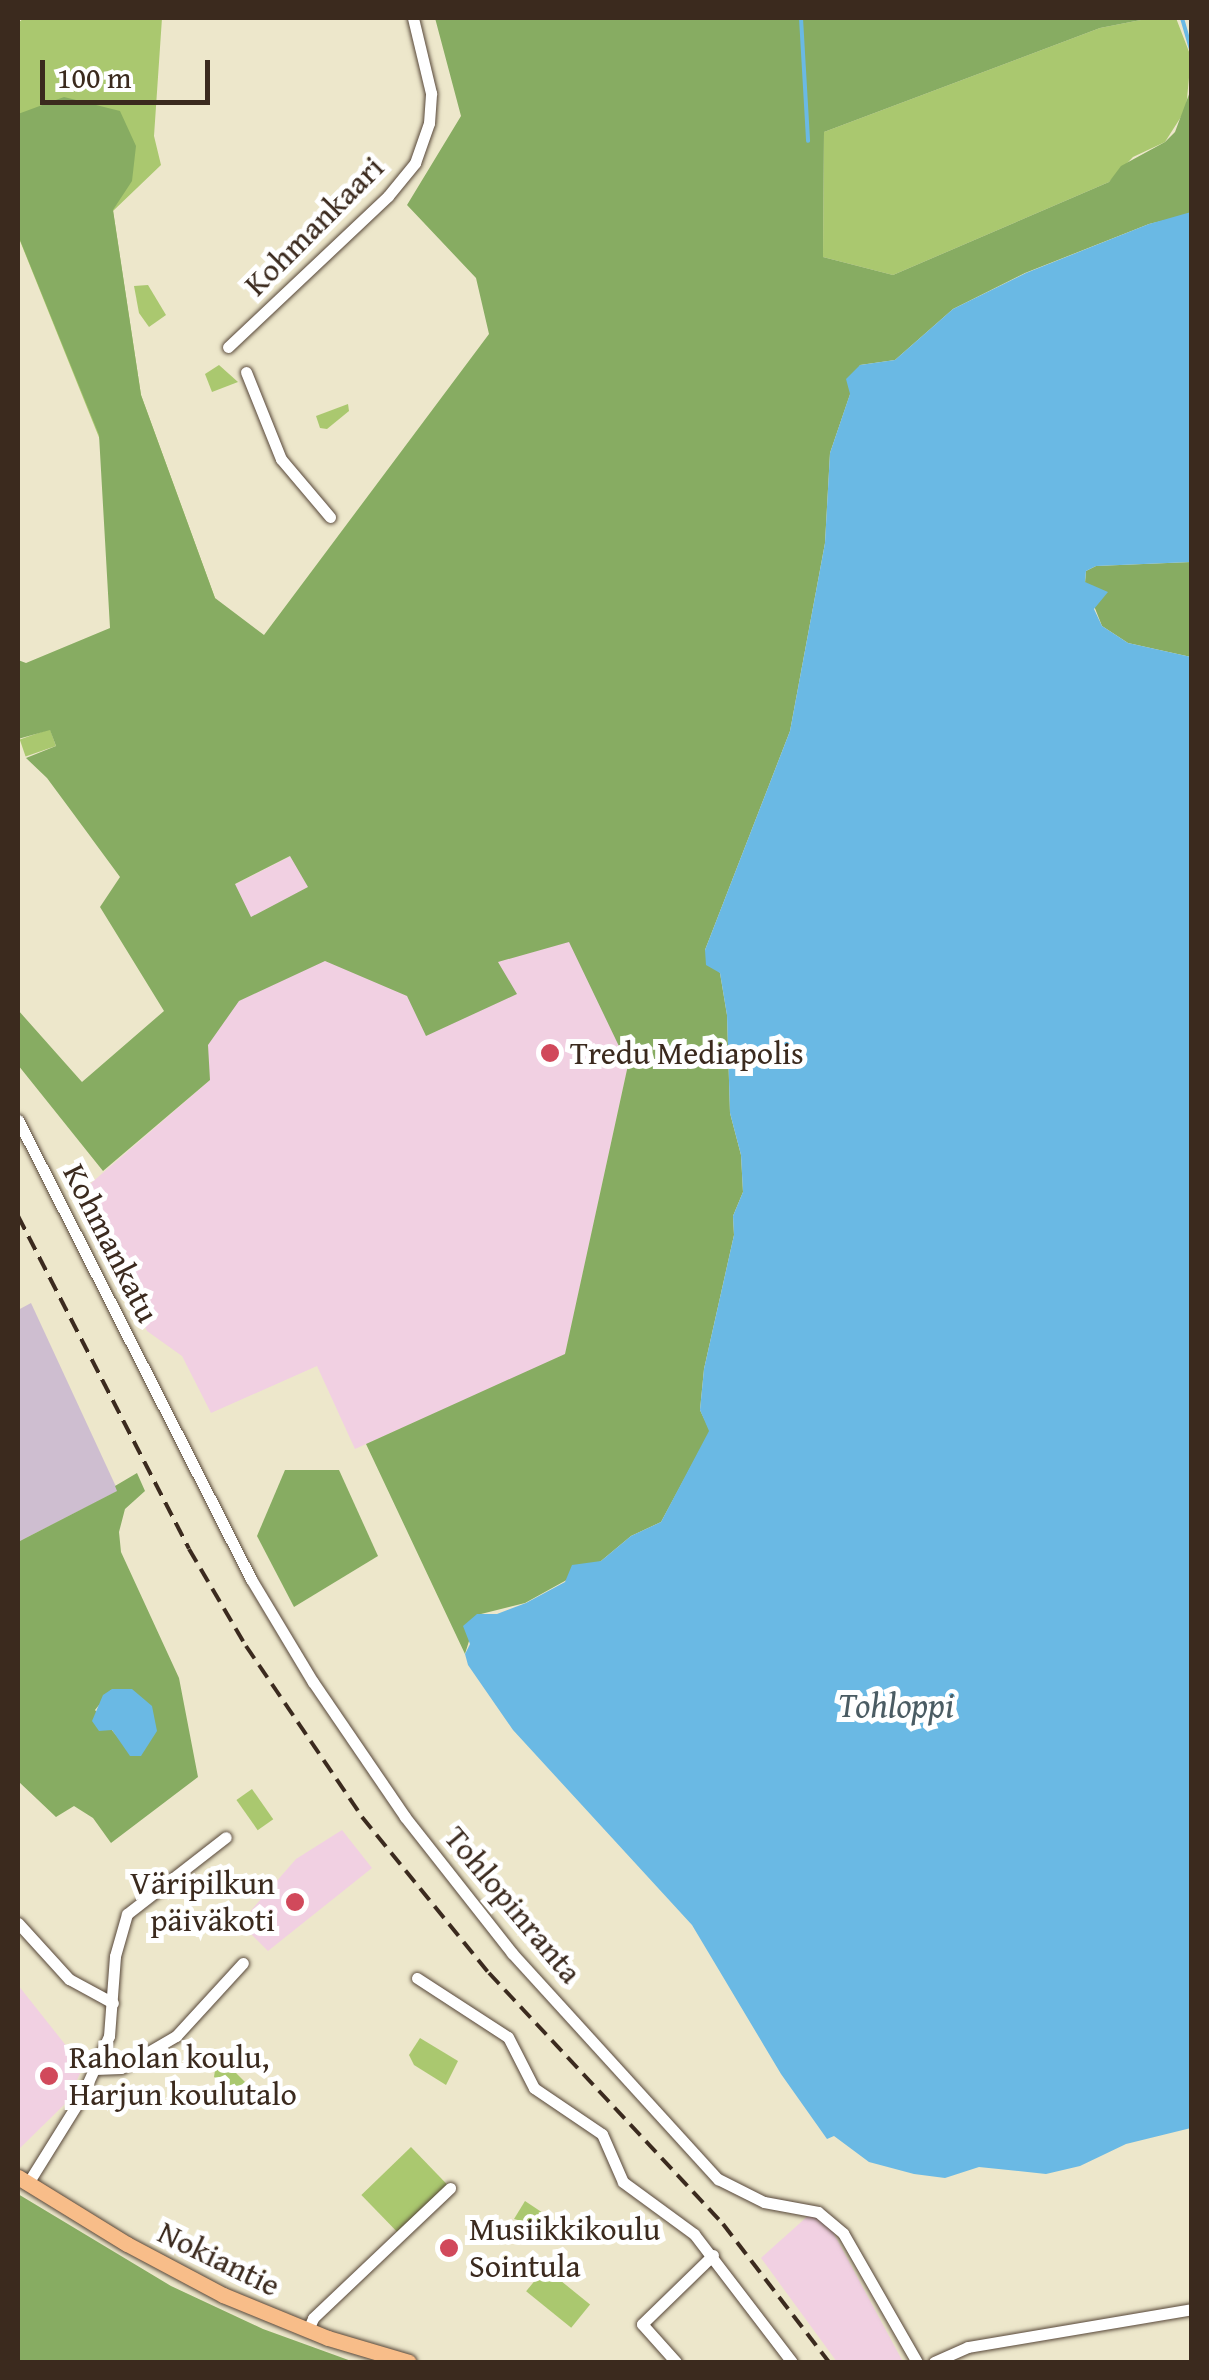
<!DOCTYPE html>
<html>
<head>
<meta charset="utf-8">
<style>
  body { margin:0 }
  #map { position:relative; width:1209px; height:2380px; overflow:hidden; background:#ede7cb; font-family:"Gentium Book Plus",serif }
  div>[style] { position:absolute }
  .built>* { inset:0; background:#f1d0e2 }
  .industrial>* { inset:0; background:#cebed0 }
  .green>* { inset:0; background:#aac86f; transform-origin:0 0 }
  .forest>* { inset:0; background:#87ac62 }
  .water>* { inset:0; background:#6ab9e4 }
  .stream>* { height:4px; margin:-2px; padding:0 2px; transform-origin:2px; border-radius:2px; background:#6ab9e4 }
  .roads { filter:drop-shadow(0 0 2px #564638) drop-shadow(0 0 2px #564638) }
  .minor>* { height:11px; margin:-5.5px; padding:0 5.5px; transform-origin:5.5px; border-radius:5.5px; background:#fff }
  .major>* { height:15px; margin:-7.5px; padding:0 7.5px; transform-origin:7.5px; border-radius:7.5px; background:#f8bd89 }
  .rail>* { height:4px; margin-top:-2px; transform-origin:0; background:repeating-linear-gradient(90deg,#3b2a1e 0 15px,transparent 0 23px) }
  .dots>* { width:28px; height:28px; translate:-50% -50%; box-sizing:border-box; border:5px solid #fff; border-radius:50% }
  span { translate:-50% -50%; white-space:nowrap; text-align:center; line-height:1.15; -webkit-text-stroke:10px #fff; paint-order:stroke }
  .street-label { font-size:32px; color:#3b2a1e }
  .poi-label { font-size:32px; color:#3b2a1e }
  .left { translate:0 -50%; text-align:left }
  .right { translate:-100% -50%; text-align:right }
  .water-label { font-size:35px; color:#4b5c63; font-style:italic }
  .frame { position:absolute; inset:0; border:20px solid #3b2a1e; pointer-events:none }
  .scale { position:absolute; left:40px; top:60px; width:170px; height:45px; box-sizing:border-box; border:5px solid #3b2a1e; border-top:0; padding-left:12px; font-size:30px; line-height:35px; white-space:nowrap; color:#3b2a1e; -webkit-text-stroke:8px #fff; paint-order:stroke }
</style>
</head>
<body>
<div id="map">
  <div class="built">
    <div style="clip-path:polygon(367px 817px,577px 839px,628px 1065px,565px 1355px,355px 1449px,317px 1366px,211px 1413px,182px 1356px,147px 1331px,86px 1209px,90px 1184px,210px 1080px,183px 911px)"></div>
    <div style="clip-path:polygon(342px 1830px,372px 1868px,268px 1951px,240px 1923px,296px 1859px)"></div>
    <div style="clip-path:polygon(18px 1985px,83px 2067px,67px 2102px,18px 2150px)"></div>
    <div style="clip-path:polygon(819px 2206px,902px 2360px,899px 2362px,837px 2362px,761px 2258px)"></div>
  </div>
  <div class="industrial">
    <div style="clip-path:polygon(31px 1303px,118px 1491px,18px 1542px,18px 1310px)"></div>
  </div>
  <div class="green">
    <div style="clip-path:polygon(24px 18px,162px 18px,154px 136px,161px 165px,113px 211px,141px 395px,215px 598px,164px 599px,18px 236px,18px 23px)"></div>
    <div style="clip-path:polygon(1151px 18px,1176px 18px,1191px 57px,1186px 109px,1165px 142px,1133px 157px,1109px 182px,893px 275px,823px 257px,824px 132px,1100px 28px)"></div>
    <div style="clip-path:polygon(148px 285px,166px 315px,149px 327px,139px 313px,134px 286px)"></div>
    <div style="clip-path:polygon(219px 365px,238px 382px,212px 392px,205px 374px)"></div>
    <div style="clip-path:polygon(348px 404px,349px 411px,327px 429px,320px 428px,316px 416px)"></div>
    <div style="left:50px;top:729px;width:18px;height:32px;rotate:71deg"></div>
    <div style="left:252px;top:1789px;width:37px;height:19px;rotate:55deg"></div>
    <div style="clip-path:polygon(420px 2038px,458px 2061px,446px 2085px,414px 2065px,409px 2055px)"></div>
    <div style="clip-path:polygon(225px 2062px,245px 2082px,238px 2094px,214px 2077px,216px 2064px)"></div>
    <div style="left:411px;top:2147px;width:52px;height:69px;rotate:46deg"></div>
    <div style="clip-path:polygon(525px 2201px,552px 2219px,547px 2228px,514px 2219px)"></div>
    <div style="left:545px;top:2268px;width:58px;height:30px;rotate:39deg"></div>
  </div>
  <div class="forest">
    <div style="clip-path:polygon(evenodd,435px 18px,1151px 18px,1100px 28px,824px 132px,823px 257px,893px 275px,1109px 182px,1121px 166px,1165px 142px,1175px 132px,1191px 89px,1191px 214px,1149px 224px,1025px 273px,953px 309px,895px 360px,860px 365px,830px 453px,825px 543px,790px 731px,705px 950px,720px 973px,727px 1015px,730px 1113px,741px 1155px,743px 1192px,733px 1216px,734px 1235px,704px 1369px,700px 1410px,710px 1431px,661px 1522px,631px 1536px,601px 1561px,525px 1603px,477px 1615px,465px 1654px,366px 1444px,565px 1354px,628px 1065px,569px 942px,498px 962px,517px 994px,426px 1036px,407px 996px,325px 961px,239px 1001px,208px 1045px,210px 1080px,103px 1171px,18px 1065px,18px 1010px,82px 1082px,164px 1011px,100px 907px,120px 877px,47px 778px,26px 758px,56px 746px,50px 730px,18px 739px,18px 660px,26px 663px,110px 628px,99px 435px,18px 235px,18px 114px,64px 97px,120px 111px,136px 146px,132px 181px,113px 210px,141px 395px,215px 598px,264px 635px,489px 334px,476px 278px,407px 205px,461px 116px,435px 18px,290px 856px,308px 887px,251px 917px,235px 884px,290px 856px)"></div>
    <div style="clip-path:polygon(1191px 562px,1191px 657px,1128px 643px,1102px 626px,1085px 583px,1086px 571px,1096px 566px)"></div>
    <div style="clip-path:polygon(285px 1470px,339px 1470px,378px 1556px,294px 1607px,257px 1536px)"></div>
    <div style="clip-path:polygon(evenodd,137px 1473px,145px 1491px,125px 1509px,119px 1532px,121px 1552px,179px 1678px,198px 1777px,111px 1843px,93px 1818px,74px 1806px,56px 1817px,18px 1781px,18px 1542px,117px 1491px,115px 1486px,137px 1473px,111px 1690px,121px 1741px,95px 1710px,111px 1690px)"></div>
    <div style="clip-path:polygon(18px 2194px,171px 2286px,263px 2329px,354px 2362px,18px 2362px)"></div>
  </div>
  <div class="water">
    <div style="clip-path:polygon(1191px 212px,1191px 562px,1096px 566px,1086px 571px,1085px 582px,1108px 592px,1094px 609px,1102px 626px,1128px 643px,1191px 657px,1191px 2128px,1126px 2144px,1080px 2166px,1046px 2174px,979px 2167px,945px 2178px,914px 2174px,869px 2162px,834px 2136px,827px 2139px,781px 2074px,692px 1925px,513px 1730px,468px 1665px,465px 1654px,470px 1644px,463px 1626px,477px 1614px,497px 1614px,526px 1603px,565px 1582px,572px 1565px,601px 1561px,631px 1536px,661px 1522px,709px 1431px,700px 1410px,704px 1369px,734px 1235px,733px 1216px,743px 1192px,741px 1155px,730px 1113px,727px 1015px,720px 973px,706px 965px,705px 950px,790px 731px,825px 543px,830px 453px,850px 394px,846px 379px,860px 365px,895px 360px,953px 309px,1026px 273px,1149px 224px)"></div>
    <div style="clip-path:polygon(112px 1689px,132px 1689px,152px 1706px,157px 1731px,141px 1756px,130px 1756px,112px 1730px,99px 1731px,92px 1721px,103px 1695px)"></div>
  </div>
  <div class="stream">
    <div style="left:801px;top:18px;width:123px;rotate:86.7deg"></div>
    <div style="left:1182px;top:18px;width:37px;rotate:74deg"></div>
  </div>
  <div class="roads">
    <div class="minor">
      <div style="left:228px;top:347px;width:220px;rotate:-43.3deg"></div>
      <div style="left:388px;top:196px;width:43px;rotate:-50.7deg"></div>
      <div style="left:415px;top:163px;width:42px;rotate:-70.7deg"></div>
      <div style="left:429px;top:123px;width:30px;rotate:-86deg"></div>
      <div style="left:431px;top:93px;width:77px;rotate:-103.5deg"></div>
      <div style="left:246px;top:372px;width:94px;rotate:68.1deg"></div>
      <div style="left:281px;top:459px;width:76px;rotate:49.8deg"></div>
      <div style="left:18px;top:1120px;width:515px;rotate:63.09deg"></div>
      <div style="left:251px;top:1579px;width:120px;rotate:59deg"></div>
      <div style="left:313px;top:1682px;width:163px;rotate:55.7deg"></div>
      <div style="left:405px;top:1817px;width:173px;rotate:51.8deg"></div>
      <div style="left:512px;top:1953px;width:306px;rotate:47.7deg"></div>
      <div style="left:718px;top:2179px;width:51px;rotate:26.6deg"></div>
      <div style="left:764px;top:2202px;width:55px;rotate:10.5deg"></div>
      <div style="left:818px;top:2212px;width:33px;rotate:40deg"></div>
      <div style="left:843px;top:2233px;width:149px;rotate:60.2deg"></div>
      <div style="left:18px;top:1923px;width:76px;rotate:47.7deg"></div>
      <div style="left:69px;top:1979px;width:50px;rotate:28.6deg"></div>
      <div style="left:417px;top:1978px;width:108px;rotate:33deg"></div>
      <div style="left:508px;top:2037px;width:57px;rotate:63deg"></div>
      <div style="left:534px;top:2088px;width:82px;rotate:34.1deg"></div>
      <div style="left:602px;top:2134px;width:52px;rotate:66.4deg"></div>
      <div style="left:623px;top:2182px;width:88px;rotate:36.2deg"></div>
      <div style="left:694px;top:2234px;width:161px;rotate:52.6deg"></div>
      <div style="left:95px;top:2069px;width:26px;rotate:-2deg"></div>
      <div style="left:121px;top:2068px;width:64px;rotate:-30.2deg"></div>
      <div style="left:176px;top:2036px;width:99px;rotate:-47.5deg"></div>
      <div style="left:28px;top:2183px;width:100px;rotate:-58.1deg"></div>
      <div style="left:81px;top:2098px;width:68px;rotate:-65.7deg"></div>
      <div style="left:109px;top:2036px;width:80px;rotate:-85.7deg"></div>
      <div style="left:115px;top:1956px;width:44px;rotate:-74.1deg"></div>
      <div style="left:127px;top:1914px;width:125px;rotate:-37.9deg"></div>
      <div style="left:308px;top:2330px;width:13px;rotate:-67deg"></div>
      <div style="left:313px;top:2318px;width:189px;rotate:-43.5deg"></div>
      <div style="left:676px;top:2362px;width:51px;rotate:-131.8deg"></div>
      <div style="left:642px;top:2324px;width:99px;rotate:-44.2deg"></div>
      <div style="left:934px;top:2362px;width:37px;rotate:-24deg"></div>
      <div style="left:968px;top:2347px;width:227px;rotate:-9.6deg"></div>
    </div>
    <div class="major">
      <div style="left:18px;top:2177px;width:128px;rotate:31.6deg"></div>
      <div style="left:127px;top:2244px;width:109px;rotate:28deg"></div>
      <div style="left:223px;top:2295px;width:113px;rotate:22.3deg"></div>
      <div style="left:328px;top:2338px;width:84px;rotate:16.5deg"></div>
    </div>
  </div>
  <div class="rail">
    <div style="left:18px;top:1216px;width:374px;rotate:62.8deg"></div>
    <div style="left:189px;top:1549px;width:113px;rotate:59.6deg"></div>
    <div style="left:246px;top:1646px;width:207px;rotate:55.8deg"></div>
    <div style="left:362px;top:1817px;width:201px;rotate:50.9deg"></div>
    <div style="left:489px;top:1973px;width:343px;rotate:47deg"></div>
    <div style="left:723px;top:2224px;width:174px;rotate:52.5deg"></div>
  </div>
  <div class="dots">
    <div style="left:550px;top:1053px;background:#d1495b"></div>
    <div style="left:295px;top:1902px;background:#d1495b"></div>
    <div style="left:49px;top:2076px;background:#d1495b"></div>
    <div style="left:449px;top:2248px;background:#d1495b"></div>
  </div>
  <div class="street-label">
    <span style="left:314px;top:226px;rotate:-45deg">Kohmankaari</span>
    <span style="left:111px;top:1243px;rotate:63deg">Kohmankatu</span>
    <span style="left:513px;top:1905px;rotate:50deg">Tohlopinranta</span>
    <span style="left:219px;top:2259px;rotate:26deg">Nokiantie</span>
  </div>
  <div class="poi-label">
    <span class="left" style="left:570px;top:1053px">Tredu Mediapolis</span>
    <span class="right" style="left:275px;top:1902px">Väripilkun<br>päiväkoti</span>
    <span class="left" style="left:69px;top:2076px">Raholan koulu,<br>Harjun koulutalo</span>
    <span class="left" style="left:469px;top:2248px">Musiikkikoulu<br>Sointula</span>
  </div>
  <div class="water-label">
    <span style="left:896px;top:1705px">Tohloppi</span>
  </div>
  <div class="frame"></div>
  <div class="scale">100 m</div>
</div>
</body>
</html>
